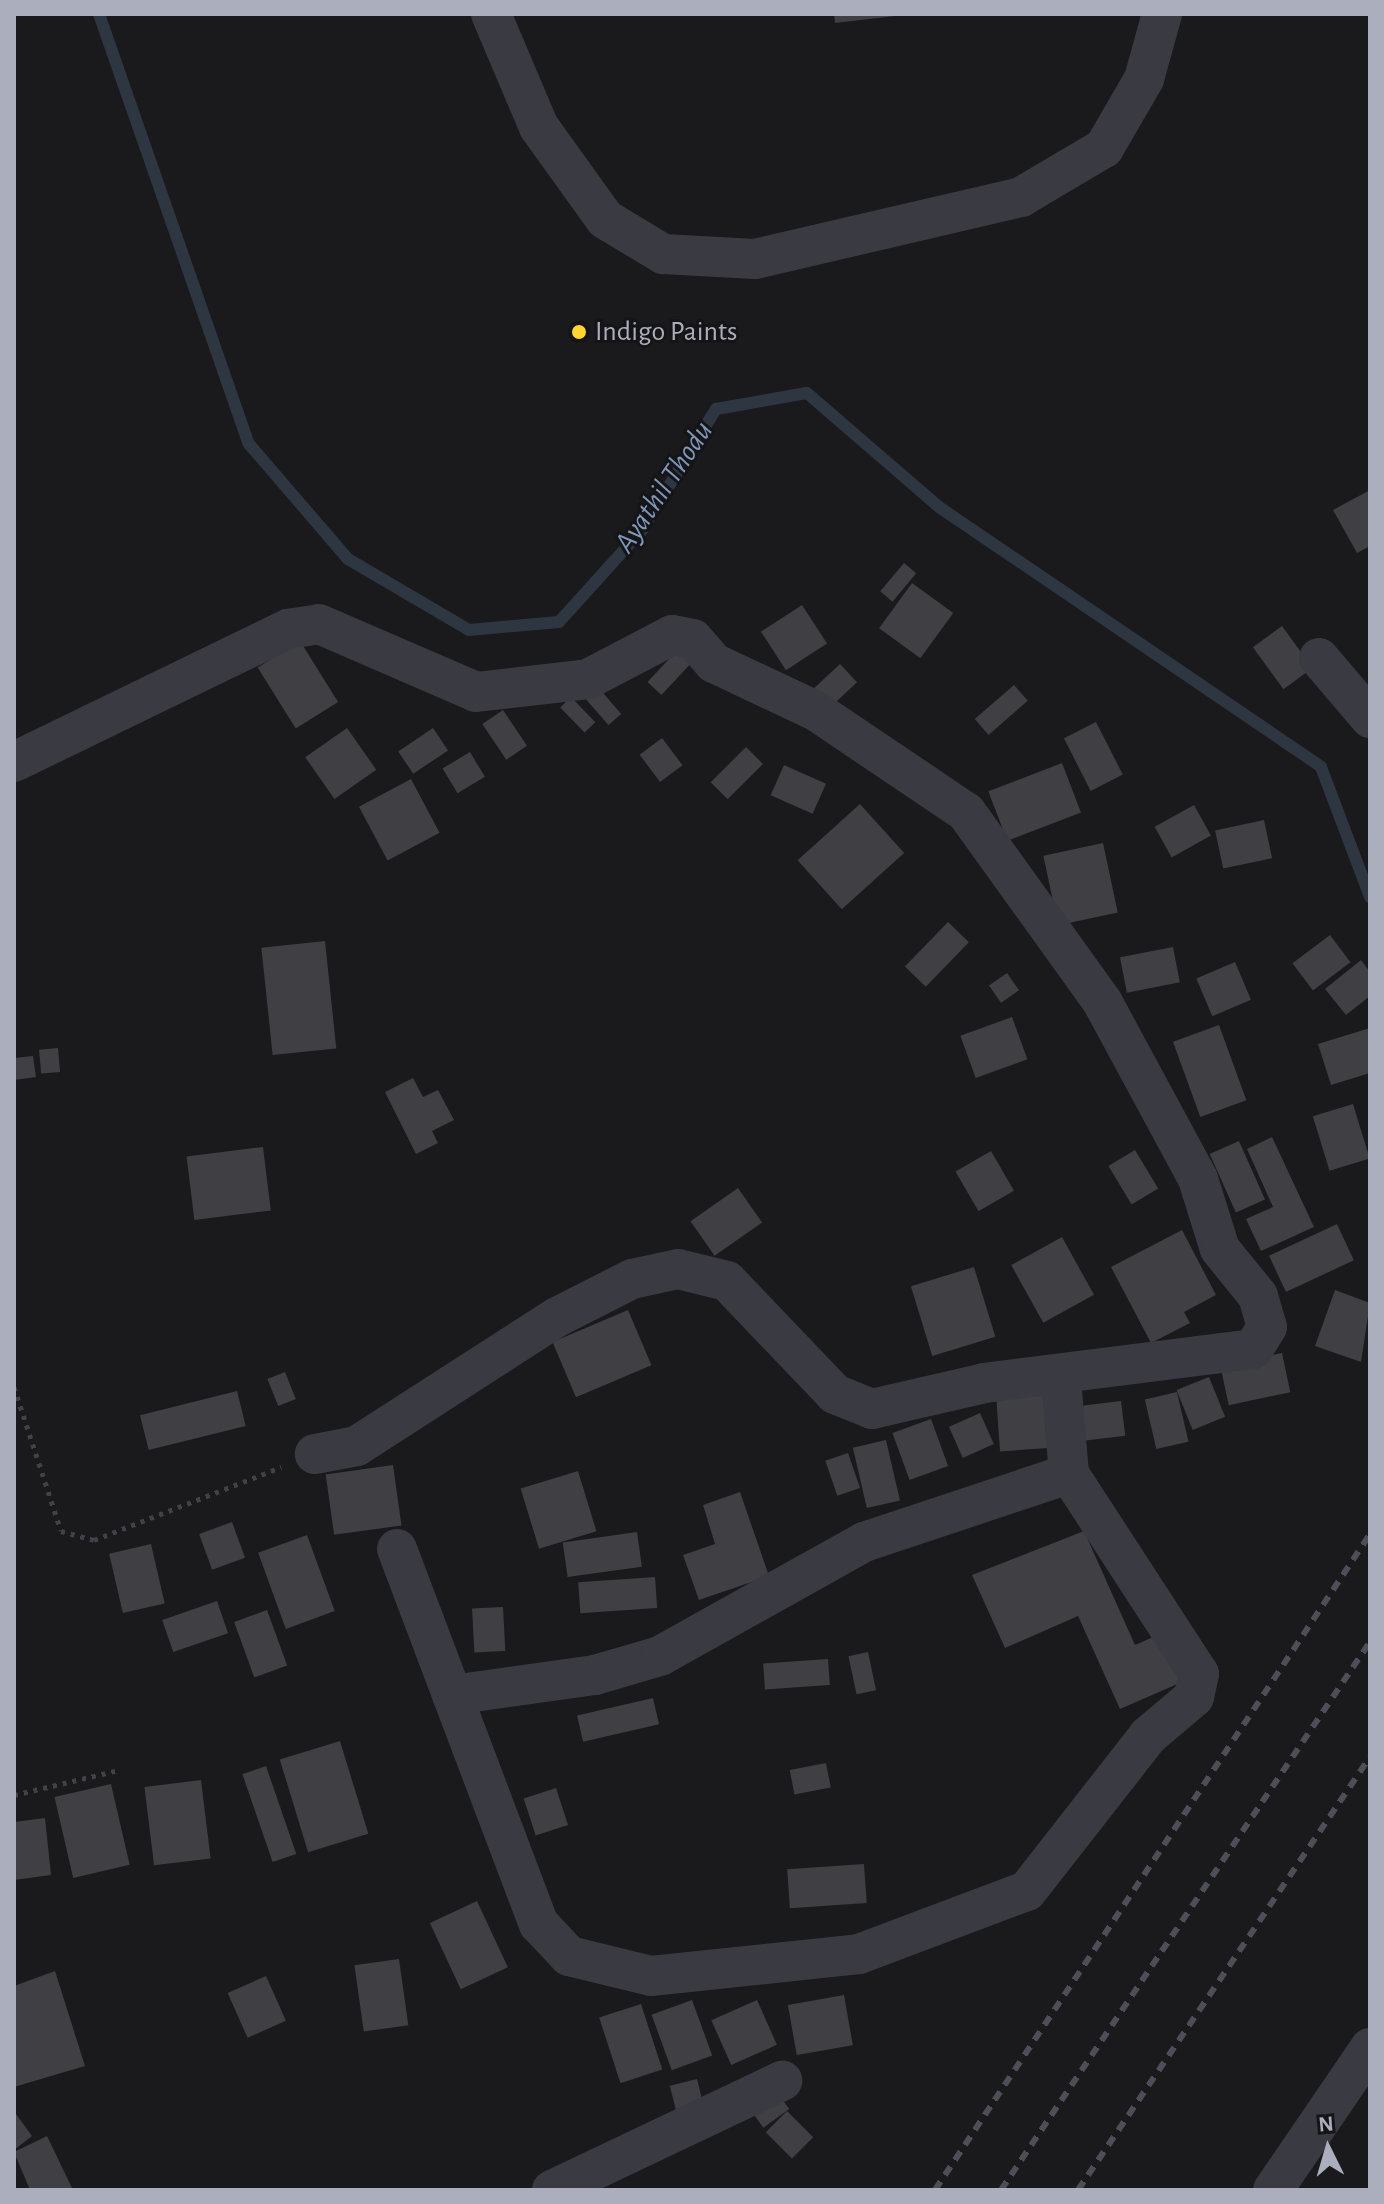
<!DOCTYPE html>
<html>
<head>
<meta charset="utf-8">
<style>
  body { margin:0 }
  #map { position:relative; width:1384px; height:2204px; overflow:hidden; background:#1a1a1c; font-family:"Alegreya Sans",sans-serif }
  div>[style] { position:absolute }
  .stream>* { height:12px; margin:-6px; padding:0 6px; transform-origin:6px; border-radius:6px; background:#2e3642 }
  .building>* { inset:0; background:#3f3f44; transform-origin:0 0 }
  .path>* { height:5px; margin-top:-2.5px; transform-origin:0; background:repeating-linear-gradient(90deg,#404149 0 4px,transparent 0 10px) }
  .street>* { height:40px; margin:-20px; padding:0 20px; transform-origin:20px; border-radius:20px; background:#3a3a42 }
  .rail>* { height:6px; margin-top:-3px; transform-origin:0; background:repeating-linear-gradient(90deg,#4d4e57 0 10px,transparent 0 18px) }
  .dots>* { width:22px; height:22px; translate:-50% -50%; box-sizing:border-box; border:4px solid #151517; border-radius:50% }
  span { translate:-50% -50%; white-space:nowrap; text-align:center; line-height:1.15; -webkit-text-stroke:6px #151517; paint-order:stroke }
  .poi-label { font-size:28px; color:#abaebd }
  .left { translate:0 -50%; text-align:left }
  .water-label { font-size:30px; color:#7f97bb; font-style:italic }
  .frame { position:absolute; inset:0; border:16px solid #abaebd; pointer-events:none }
  .north { position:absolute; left:1288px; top:2108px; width:80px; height:80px; -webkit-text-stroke:6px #151517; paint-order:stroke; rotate:355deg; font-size:22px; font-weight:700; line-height:32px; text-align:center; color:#abaebd }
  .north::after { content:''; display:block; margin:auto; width:28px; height:36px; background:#abaebd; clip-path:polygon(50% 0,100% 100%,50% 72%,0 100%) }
</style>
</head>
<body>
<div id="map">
  <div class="stream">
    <div style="left:99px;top:14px;width:455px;rotate:70.8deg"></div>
    <div style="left:249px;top:444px;width:152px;rotate:49.3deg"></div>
    <div style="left:348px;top:559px;width:140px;rotate:30.4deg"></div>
    <div style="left:469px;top:630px;width:90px;rotate:-5.1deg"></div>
    <div style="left:559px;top:622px;width:124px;rotate:-47.9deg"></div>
    <div style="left:642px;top:530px;width:142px;rotate:-58.6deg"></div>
    <div style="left:716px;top:409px;width:92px;rotate:-10deg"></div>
    <div style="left:807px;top:393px;width:174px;rotate:40.8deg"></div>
    <div style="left:939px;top:507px;width:462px;rotate:34.2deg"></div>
    <div style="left:1321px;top:767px;width:139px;rotate:69.3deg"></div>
  </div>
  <div class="building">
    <div style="clip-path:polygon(834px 14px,895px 14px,895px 16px,835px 23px)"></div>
    <div style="clip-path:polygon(1370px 490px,1370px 546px,1357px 553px,1333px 510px)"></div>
    <div style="left:904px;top:563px;width:16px;height:37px;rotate:40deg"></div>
    <div style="left:912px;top:583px;width:51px;height:56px;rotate:36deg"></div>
    <div style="left:802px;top:605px;width:46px;height:49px;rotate:57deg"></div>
    <div style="left:1282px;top:626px;width:52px;height:36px;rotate:54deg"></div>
    <div style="left:300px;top:641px;width:72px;height:50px;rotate:58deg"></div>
    <div style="left:683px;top:644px;width:19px;height:52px;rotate:43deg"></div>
    <div style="left:840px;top:664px;width:25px;height:37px;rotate:47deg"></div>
    <div style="left:1014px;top:685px;width:21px;height:52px;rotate:49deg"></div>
    <div style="left:597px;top:686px;width:37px;height:17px;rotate:49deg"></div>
    <div style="left:571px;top:697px;width:35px;height:15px;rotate:46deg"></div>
    <div style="left:503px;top:710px;width:43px;height:25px;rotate:56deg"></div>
    <div style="left:1096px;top:722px;width:59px;height:36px;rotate:63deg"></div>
    <div style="left:347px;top:728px;width:51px;height:51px;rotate:55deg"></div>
    <div style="left:433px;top:728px;width:27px;height:42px;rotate:56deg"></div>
    <div style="left:662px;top:738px;width:34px;height:28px;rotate:53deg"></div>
    <div style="left:746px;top:747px;width:24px;height:50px;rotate:45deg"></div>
    <div style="left:470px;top:752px;width:29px;height:32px;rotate:59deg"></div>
    <div style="left:1062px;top:763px;width:53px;height:79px;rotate:69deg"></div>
    <div style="left:784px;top:765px;width:46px;height:33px;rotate:24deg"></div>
    <div style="left:411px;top:779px;width:61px;height:59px;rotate:62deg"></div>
    <div style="left:860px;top:804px;width:66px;height:84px;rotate:48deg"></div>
    <div style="left:1194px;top:805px;width:35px;height:45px;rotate:61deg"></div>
    <div style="left:1264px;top:820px;width:39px;height:50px;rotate:78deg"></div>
    <div style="left:1103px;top:843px;width:71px;height:61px;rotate:78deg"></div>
    <div style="left:948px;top:922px;width:29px;height:62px;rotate:44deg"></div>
    <div style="left:1330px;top:935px;width:34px;height:47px;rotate:53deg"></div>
    <div style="left:325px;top:941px;width:108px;height:64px;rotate:84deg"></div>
    <div style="left:1173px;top:947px;width:36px;height:54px;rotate:79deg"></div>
    <div style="clip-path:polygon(1361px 960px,1370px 972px,1370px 996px,1346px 1015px,1325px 989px)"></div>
    <div style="left:1235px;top:962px;width:41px;height:42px;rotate:67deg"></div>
    <div style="left:1007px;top:973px;width:21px;height:22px;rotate:55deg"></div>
    <div style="left:1012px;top:1017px;width:45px;height:55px;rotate:70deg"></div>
    <div style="left:1219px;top:1025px;width:80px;height:49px;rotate:70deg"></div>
    <div style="clip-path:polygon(1370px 1028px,1370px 1073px,1331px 1085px,1318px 1044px)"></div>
    <div style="left:58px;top:1048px;width:24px;height:19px;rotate:85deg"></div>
    <div style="clip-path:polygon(33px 1056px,36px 1077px,14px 1080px,14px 1058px)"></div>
    <div style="clip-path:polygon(413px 1078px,423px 1097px,438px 1090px,454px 1120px,432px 1131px,438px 1143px,416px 1154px,385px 1092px)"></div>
    <div style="left:1353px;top:1104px;width:57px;height:42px;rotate:73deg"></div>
    <div style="clip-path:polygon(1272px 1137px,1314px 1227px,1261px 1251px,1246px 1219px,1273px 1207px,1247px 1149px)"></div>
    <div style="left:1239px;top:1141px;width:64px;height:32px;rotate:66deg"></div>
    <div style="left:263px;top:1147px;width:64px;height:77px;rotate:83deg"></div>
    <div style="left:1135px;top:1150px;width:45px;height:31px;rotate:59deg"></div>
    <div style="left:991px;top:1151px;width:46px;height:41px;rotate:60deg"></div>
    <div style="left:738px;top:1188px;width:42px;height:58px;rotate:55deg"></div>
    <div style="left:1337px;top:1224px;width:40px;height:75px;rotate:65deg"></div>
    <div style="clip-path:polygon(1182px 1230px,1216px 1295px,1184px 1312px,1190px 1323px,1151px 1343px,1111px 1267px)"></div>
    <div style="left:1062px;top:1237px;width:66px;height:58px;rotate:61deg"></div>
    <div style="left:974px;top:1267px;width:73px;height:66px;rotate:73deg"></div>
    <div style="clip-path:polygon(1335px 1290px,1370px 1303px,1361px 1362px,1315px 1346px)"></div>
    <div style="left:628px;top:1310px;width:60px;height:82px;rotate:67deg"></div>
    <div style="left:1282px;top:1353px;width:40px;height:63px;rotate:78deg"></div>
    <div style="left:285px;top:1372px;width:29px;height:19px;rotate:68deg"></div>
    <div style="left:1209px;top:1377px;width:43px;height:35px;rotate:68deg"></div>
    <div style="left:237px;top:1391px;width:36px;height:100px;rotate:76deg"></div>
    <div style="left:1047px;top:1392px;width:56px;height:51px;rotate:86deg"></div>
    <div style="left:1177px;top:1392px;width:51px;height:33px;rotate:77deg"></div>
    <div style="left:1121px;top:1401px;width:35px;height:50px;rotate:83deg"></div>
    <div style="left:980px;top:1413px;width:34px;height:34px;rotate:66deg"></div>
    <div style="left:931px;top:1419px;width:50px;height:41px;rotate:70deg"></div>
    <div style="left:886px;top:1440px;width:62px;height:34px;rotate:77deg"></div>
    <div style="left:848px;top:1453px;width:37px;height:24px;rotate:71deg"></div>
    <div style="left:393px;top:1465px;width:61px;height:68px;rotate:82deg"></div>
    <div style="left:578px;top:1471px;width:63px;height:60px;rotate:73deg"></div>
    <div style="clip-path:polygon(740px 1492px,769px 1576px,699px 1600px,683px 1555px,715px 1544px,703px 1505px)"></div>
    <div style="left:232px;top:1522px;width:38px;height:35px;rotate:70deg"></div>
    <div style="clip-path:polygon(1084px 1531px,1135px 1645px,1160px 1634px,1182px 1682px,1120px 1709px,1078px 1616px,1005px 1648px,972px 1575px)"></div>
    <div style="left:637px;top:1532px;width:35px;height:75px;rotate:82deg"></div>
    <div style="left:307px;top:1535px;width:81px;height:52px;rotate:70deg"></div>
    <div style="left:151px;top:1544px;width:61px;height:43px;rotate:77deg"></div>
    <div style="left:655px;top:1577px;width:31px;height:77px;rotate:86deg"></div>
    <div style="left:217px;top:1601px;width:34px;height:58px;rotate:71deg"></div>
    <div style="left:503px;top:1607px;width:44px;height:31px;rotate:87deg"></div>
    <div style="left:267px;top:1610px;width:59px;height:35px;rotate:70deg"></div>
    <div style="left:868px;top:1652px;width:39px;height:20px;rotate:78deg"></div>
    <div style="left:828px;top:1659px;width:26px;height:65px;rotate:86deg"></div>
    <div style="left:653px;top:1698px;width:27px;height:78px;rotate:77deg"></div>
    <div style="left:340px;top:1741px;width:97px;height:63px;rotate:73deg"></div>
    <div style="left:826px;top:1763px;width:25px;height:37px;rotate:79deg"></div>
    <div style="left:266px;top:1766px;width:93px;height:25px;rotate:71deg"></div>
    <div style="left:201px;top:1780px;width:79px;height:57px;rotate:83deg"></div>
    <div style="left:111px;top:1784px;width:83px;height:58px;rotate:77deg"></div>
    <div style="left:556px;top:1788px;width:39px;height:34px;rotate:72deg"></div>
    <div style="clip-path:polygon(45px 1818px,51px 1875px,14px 1880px,14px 1822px)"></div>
    <div style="left:864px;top:1864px;width:39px;height:77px;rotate:86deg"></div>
    <div style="left:477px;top:1901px;width:73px;height:52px;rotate:65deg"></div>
    <div style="left:399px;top:1959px;width:67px;height:45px;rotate:82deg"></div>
    <div style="clip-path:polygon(55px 1971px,85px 2066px,14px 2087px,14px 1986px)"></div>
    <div style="left:266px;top:1976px;width:49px;height:42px;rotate:66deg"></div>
    <div style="left:844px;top:1995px;width:51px;height:57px;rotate:80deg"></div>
    <div style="left:692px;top:2000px;width:59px;height:43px;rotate:70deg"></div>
    <div style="left:757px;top:2000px;width:49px;height:50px;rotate:66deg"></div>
    <div style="left:641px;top:2004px;width:69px;height:44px;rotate:72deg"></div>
    <div style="left:697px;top:2079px;width:25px;height:28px;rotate:76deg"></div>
    <div style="left:774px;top:2088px;width:26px;height:32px;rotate:54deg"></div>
    <div style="left:787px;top:2111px;width:37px;height:30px;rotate:45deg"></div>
    <div style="clip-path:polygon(16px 2114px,32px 2136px,14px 2150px,14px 2116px)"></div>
    <div style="clip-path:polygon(47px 2136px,73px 2190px,30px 2190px,14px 2152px)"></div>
  </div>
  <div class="path">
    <div style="left:14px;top:1387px;width:151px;rotate:71.9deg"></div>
    <div style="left:61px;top:1531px;width:34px;rotate:15deg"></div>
    <div style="left:94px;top:1540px;width:201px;rotate:-21.3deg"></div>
    <div style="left:14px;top:1795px;width:104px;rotate:-13.4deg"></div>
  </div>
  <div class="street">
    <div style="left:491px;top:14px;width:123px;rotate:67deg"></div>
    <div style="left:539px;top:127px;width:113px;rotate:54.3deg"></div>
    <div style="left:605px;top:219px;width:68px;rotate:31.1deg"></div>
    <div style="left:663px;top:254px;width:92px;rotate:3.1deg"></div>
    <div style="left:755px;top:259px;width:273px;rotate:-13.1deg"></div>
    <div style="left:1021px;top:197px;width:96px;rotate:-30.6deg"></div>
    <div style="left:1104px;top:148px;width:80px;rotate:-59.9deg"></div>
    <div style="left:1144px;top:79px;width:67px;rotate:-74.5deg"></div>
    <div style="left:1319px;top:658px;width:79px;rotate:49.6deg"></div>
    <div style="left:14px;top:762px;width:305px;rotate:-25.9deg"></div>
    <div style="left:288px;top:629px;width:31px;rotate:-9deg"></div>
    <div style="left:319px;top:624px;width:171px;rotate:23.4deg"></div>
    <div style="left:476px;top:692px;width:113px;rotate:-6.6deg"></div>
    <div style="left:588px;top:679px;width:95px;rotate:-27.6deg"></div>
    <div style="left:672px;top:635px;width:21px;rotate:11deg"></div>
    <div style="left:693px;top:639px;width:32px;rotate:49deg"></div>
    <div style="left:714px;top:663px;width:113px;rotate:25.2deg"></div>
    <div style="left:816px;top:711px;width:181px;rotate:34deg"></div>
    <div style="left:966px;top:812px;width:235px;rotate:54.3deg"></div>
    <div style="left:1103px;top:1003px;width:200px;rotate:61.6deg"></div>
    <div style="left:1198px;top:1179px;width:73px;rotate:72.6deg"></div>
    <div style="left:1220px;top:1249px;width:60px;rotate:51deg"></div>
    <div style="left:1258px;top:1296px;width:32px;rotate:74deg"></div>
    <div style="left:1267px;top:1327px;width:26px;rotate:122deg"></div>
    <div style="left:1253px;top:1349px;width:270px;rotate:172.8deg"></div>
    <div style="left:985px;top:1383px;width:116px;rotate:167deg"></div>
    <div style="left:872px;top:1409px;width:40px;rotate:-158deg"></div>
    <div style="left:835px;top:1394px;width:156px;rotate:-133.7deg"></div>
    <div style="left:727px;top:1281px;width:50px;rotate:-166.2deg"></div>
    <div style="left:678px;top:1269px;width:47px;rotate:167.7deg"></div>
    <div style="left:632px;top:1279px;width:84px;rotate:153.1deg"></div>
    <div style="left:557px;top:1317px;width:238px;rotate:147.2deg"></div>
    <div style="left:357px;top:1446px;width:43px;rotate:169.2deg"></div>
    <div style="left:397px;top:1549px;width:401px;rotate:69.3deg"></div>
    <div style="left:539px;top:1924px;width:44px;rotate:46.8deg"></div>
    <div style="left:569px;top:1956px;width:84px;rotate:13.7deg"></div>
    <div style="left:651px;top:1976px;width:209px;rotate:-6deg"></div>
    <div style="left:859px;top:1954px;width:179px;rotate:-20.6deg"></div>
    <div style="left:1027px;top:1891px;width:197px;rotate:-52deg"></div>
    <div style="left:1148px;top:1736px;width:60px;rotate:-40.3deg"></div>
    <div style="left:1194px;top:1697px;width:24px;rotate:-78deg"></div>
    <div style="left:1199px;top:1674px;width:239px;rotate:-123deg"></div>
    <div style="left:1069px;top:1474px;width:96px;rotate:-94.8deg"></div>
    <div style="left:452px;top:1695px;width:144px;rotate:-8deg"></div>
    <div style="left:595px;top:1675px;width:68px;rotate:-16.3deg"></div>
    <div style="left:660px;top:1656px;width:234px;rotate:-29.2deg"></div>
    <div style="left:864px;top:1542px;width:216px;rotate:-18.4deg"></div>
    <div style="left:552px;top:2190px;width:255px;rotate:-25.4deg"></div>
    <div style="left:1273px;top:2190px;width:172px;rotate:-55.7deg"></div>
  </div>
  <div class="rail">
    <div style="left:935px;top:2190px;width:787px;rotate:-56.45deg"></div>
    <div style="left:1001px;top:2190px;width:661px;rotate:-56.05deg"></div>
    <div style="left:1078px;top:2190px;width:522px;rotate:-56.01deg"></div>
  </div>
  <div class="dots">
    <div style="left:579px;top:332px;background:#ffd52f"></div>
  </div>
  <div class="poi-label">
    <span class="left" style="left:595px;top:332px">Indigo Paints</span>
  </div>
  <div class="water-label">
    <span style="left:664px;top:487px;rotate:-56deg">Ayathil Thodu</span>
  </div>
  <div class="frame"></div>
  <div class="north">N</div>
</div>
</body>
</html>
